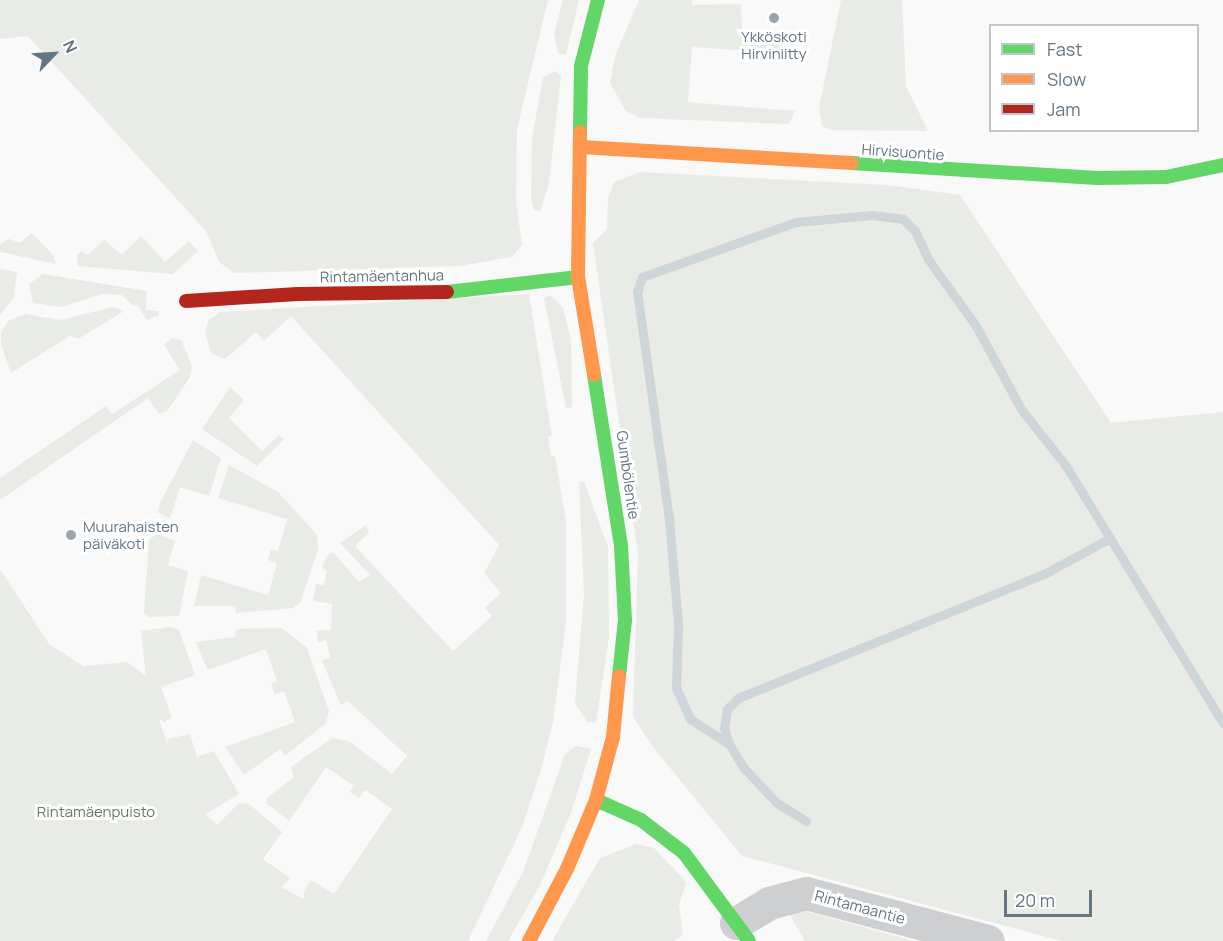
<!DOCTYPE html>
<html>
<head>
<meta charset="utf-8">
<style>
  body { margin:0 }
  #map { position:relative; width:1223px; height:941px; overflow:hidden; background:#f9f9f9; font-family:Manrope,sans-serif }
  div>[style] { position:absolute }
  .green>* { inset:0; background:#e8ebe6 }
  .stream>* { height:9px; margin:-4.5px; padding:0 4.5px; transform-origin:4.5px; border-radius:4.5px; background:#ced6d9 }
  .street>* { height:33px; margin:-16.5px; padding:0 16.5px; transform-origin:16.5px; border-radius:16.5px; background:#cecfd0 }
  .fast>* { height:14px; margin:-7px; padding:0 7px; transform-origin:7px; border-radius:7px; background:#63d668 }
  .slow>* { height:14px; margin:-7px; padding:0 7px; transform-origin:7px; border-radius:7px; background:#ff974d }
  .jam>* { height:14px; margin:-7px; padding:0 7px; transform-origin:7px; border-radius:7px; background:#b3261e }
  .dots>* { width:16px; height:16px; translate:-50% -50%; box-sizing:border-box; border:3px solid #fff; border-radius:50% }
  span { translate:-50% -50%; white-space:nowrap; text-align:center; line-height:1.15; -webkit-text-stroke:6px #fff; paint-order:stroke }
  .poi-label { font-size:15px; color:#657683 }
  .left { translate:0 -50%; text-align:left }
  .street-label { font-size:15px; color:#657683 }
  .park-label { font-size:15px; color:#687a64 }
  .legend { position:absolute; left:989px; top:24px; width:210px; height:108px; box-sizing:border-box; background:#fff; border:2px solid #c1c8cd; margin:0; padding:8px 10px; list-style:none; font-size:18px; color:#657683 }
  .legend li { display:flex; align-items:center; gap:12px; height:30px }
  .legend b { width:30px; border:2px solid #c1c8cd }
  .north { position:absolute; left:24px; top:24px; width:60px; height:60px; -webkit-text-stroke:4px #fff; paint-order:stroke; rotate:65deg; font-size:16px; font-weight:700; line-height:24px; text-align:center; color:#657683 }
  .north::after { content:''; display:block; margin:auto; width:21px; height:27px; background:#657683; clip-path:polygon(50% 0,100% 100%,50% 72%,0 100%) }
  .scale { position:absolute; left:1004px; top:890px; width:88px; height:27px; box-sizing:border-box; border:3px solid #657683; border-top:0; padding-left:8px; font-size:18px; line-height:21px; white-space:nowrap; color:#657683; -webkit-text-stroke:4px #fff; paint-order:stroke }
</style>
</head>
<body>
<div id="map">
  <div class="green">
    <div style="clip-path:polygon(0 0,548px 0,517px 129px,516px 201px,522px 245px,512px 257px,460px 266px,234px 273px,219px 262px,206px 231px,28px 36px,0 39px)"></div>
    <div style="clip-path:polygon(563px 0,579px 0,566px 54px,558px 54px,554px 33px)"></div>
    <div style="clip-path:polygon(639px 0,692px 0,692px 5px,741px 4px,742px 33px,779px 32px,780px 53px,692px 47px,688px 102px,795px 111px,789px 124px,640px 118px,626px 111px,610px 83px,615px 56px)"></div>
    <div style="clip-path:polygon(841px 0,902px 0,906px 86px,928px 131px,832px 130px,822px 126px,819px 108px)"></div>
    <div style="clip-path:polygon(556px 71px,561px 76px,549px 183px,540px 212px,534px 210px,531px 199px,532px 138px,543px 77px)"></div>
    <div style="clip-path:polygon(640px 172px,887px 185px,960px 195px,1111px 423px,1223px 412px,1223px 941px,1062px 941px,742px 856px,653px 747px,633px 717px,638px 554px,593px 243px,607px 229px,608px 198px,614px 182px)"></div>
    <div style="clip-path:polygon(32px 233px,53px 255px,56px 264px,0 252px,0 244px,9px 239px,20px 243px)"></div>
    <div style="clip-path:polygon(141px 236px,165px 262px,189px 241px,198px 251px,173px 274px,78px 266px,77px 255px,81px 251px,88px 255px,104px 240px,122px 255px)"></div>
    <div style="clip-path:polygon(0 269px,17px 272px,14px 297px,0 315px)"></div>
    <div style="clip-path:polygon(43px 274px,147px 291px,146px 310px,159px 311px,159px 315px,147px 320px,137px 304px,133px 306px,122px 295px,102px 294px,62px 307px,33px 303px,29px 284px)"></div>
    <div style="clip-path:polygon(529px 294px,552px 436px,548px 437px,551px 456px,555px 456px,566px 521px,566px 622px,553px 723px,541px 770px,523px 825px,468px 941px,0 941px,0 569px,49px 644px,83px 666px,127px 662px,146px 676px,141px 631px,171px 627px,179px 630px,195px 675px,161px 687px,172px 718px,164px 722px,159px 719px,167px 744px,168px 739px,190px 734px,197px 757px,214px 751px,239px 794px,206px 814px,217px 825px,239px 803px,249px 804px,282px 832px,263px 859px,290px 878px,281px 887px,304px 899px,304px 891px,311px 880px,334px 894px,392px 809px,365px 790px,359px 798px,350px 792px,354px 786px,326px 767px,289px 821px,266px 803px,268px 797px,294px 777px,291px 767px,332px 738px,349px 741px,392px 774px,407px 756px,348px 701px,341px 705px,322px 661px,330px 657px,326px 640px,318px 642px,317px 631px,331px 630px,332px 604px,313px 601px,316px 584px,324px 585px,327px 571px,322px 568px,327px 556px,333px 552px,359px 582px,370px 575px,340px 543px,366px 525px,369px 533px,355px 546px,453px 651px,492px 616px,485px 608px,501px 593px,484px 573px,499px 545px,291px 316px,264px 341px,256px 332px,225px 359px,211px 353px,205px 332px,209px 320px,220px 312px)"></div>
    <div style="clip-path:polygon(550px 295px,563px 307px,571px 340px,572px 407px,566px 408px,544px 298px)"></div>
    <div style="clip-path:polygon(113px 307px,124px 311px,78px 339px,70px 336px,11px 373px,1px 345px,1px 333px,8px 321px,25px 314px,60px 320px)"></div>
    <div style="clip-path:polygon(172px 338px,181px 340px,192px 366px,190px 377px,168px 410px,159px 414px,148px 398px,0 500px,0 478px,106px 406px,112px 414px,180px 370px,164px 345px)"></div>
    <div style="clip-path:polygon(230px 387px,244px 400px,229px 418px,262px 451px,279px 435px,284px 439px,257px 466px,202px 429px)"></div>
    <div style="clip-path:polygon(193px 440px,221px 458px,209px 496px,180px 487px,170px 519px,158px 512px,160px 503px)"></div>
    <div style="clip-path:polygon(229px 465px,278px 492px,317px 535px,318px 550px,300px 603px,293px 608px,236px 613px,235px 606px,194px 606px,201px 575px,268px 595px,277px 563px,268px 560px,271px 549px,278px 551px,287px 519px,218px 498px)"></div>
    <div style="clip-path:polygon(584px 481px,608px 547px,609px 637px,596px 723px,587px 722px,575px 703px,584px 595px,579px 482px)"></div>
    <div style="clip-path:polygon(157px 534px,175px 541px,168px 565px,188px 571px,179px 616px,149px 617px,144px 613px,149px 540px)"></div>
    <div style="clip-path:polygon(282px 628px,307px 648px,329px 711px,326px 723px,285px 756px,280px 749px,244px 775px,225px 747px,295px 722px,284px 691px,275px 694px,271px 683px,277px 681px,266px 649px,208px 670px,195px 642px,235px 637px,236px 629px)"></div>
    <div style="clip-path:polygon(576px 746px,591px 749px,571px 813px,539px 887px,508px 941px,486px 941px,523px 872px,565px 754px)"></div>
    <div style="clip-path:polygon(636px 844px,654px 848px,683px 878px,686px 884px,679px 904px,683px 935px,674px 941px,552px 941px,600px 858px)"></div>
    <div style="clip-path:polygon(802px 910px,914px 941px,805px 941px,789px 913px)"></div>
  </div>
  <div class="stream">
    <div style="left:729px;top:744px;width:46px;rotate:-147.3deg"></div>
    <div style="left:690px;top:719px;width:34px;rotate:-114deg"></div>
    <div style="left:676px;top:688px;width:64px;rotate:-88.2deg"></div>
    <div style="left:678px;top:624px;width:105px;rotate:-94.9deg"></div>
    <div style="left:669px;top:519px;width:229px;rotate:-98deg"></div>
    <div style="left:637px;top:292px;width:16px;rotate:-72deg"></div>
    <div style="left:642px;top:277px;width:164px;rotate:-19.7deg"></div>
    <div style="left:796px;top:222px;width:76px;rotate:-5.3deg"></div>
    <div style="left:872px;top:215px;width:31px;rotate:7deg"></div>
    <div style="left:903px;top:219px;width:17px;rotate:45deg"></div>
    <div style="left:915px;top:231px;width:31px;rotate:65deg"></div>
    <div style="left:928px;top:259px;width:82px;rotate:54.4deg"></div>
    <div style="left:976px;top:326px;width:94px;rotate:61.5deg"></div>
    <div style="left:1021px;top:409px;width:73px;rotate:51.7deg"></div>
    <div style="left:1066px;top:466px;width:301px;rotate:58.6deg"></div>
    <div style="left:806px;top:821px;width:36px;rotate:-148deg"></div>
    <div style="left:776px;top:802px;width:48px;rotate:-133.3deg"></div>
    <div style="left:743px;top:767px;width:27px;rotate:-121deg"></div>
    <div style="left:729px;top:744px;width:17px;rotate:-107deg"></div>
    <div style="left:724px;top:728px;width:19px;rotate:-81deg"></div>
    <div style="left:727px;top:709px;width:16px;rotate:-45deg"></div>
    <div style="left:738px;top:698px;width:330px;rotate:-22.1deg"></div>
    <div style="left:1044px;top:574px;width:75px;rotate:-28.6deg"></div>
  </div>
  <div class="street">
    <div style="left:736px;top:923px;width:39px;rotate:-31deg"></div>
    <div style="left:769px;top:903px;width:38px;rotate:-15deg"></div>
    <div style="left:806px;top:893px;width:188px;rotate:14.8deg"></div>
  </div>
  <div class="fast">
    <div style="left:580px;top:132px;width:66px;rotate:-89.1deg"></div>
    <div style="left:581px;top:66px;width:68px;rotate:-75.6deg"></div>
    <div style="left:852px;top:163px;width:246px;rotate:3.5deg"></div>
    <div style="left:1098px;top:178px;width:68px;rotate:-0.8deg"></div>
    <div style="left:1166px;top:177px;width:58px;rotate:-11.9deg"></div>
    <div style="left:447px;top:292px;width:132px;rotate:-6.5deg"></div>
    <div style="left:594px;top:375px;width:173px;rotate:81deg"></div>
    <div style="left:621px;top:546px;width:74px;rotate:86.9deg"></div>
    <div style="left:625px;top:620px;width:56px;rotate:96.1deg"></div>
    <div style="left:596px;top:800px;width:49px;rotate:24deg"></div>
    <div style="left:641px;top:820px;width:54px;rotate:37.5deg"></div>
    <div style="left:684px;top:853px;width:109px;rotate:53.5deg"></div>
  </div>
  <div class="slow">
    <div style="left:580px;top:132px;width:145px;rotate:90.8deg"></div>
    <div style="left:578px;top:277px;width:99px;rotate:80.7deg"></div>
    <div style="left:581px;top:147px;width:271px;rotate:3.4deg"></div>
    <div style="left:529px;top:941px;width:81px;rotate:-62.2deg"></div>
    <div style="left:567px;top:869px;width:75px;rotate:-67.2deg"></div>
    <div style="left:596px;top:800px;width:65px;rotate:-74.9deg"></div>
    <div style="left:613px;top:737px;width:61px;rotate:-84.4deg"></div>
  </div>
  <div class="jam">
    <div style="left:186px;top:301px;width:112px;rotate:-3.6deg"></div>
    <div style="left:298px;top:294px;width:149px;rotate:-0.8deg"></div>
  </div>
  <div class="dots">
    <div style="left:774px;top:18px;background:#99a4ac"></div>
    <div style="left:71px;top:535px;background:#99a4ac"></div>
  </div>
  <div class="poi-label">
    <span style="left:774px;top:45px">Ykköskoti<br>Hirviniitty</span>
    <span class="left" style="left:83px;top:535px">Muurahaisten<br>päiväkoti</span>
  </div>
  <div class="street-label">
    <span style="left:903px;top:152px;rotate:4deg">Hirvisuontie</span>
    <span style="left:382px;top:276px;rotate:-1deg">Rintamäentanhua</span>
    <span style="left:628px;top:475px;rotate:82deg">Gumbölentie</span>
    <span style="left:860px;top:907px;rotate:15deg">Rintamaantie</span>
  </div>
  <div class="park-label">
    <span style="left:96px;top:812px">Rintamäenpuisto</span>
  </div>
  <ul class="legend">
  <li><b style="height:8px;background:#63d668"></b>Fast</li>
  <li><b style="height:8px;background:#ff974d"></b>Slow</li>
  <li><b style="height:8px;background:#b3261e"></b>Jam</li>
  </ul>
  <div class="north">N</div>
  <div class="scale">20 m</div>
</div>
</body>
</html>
